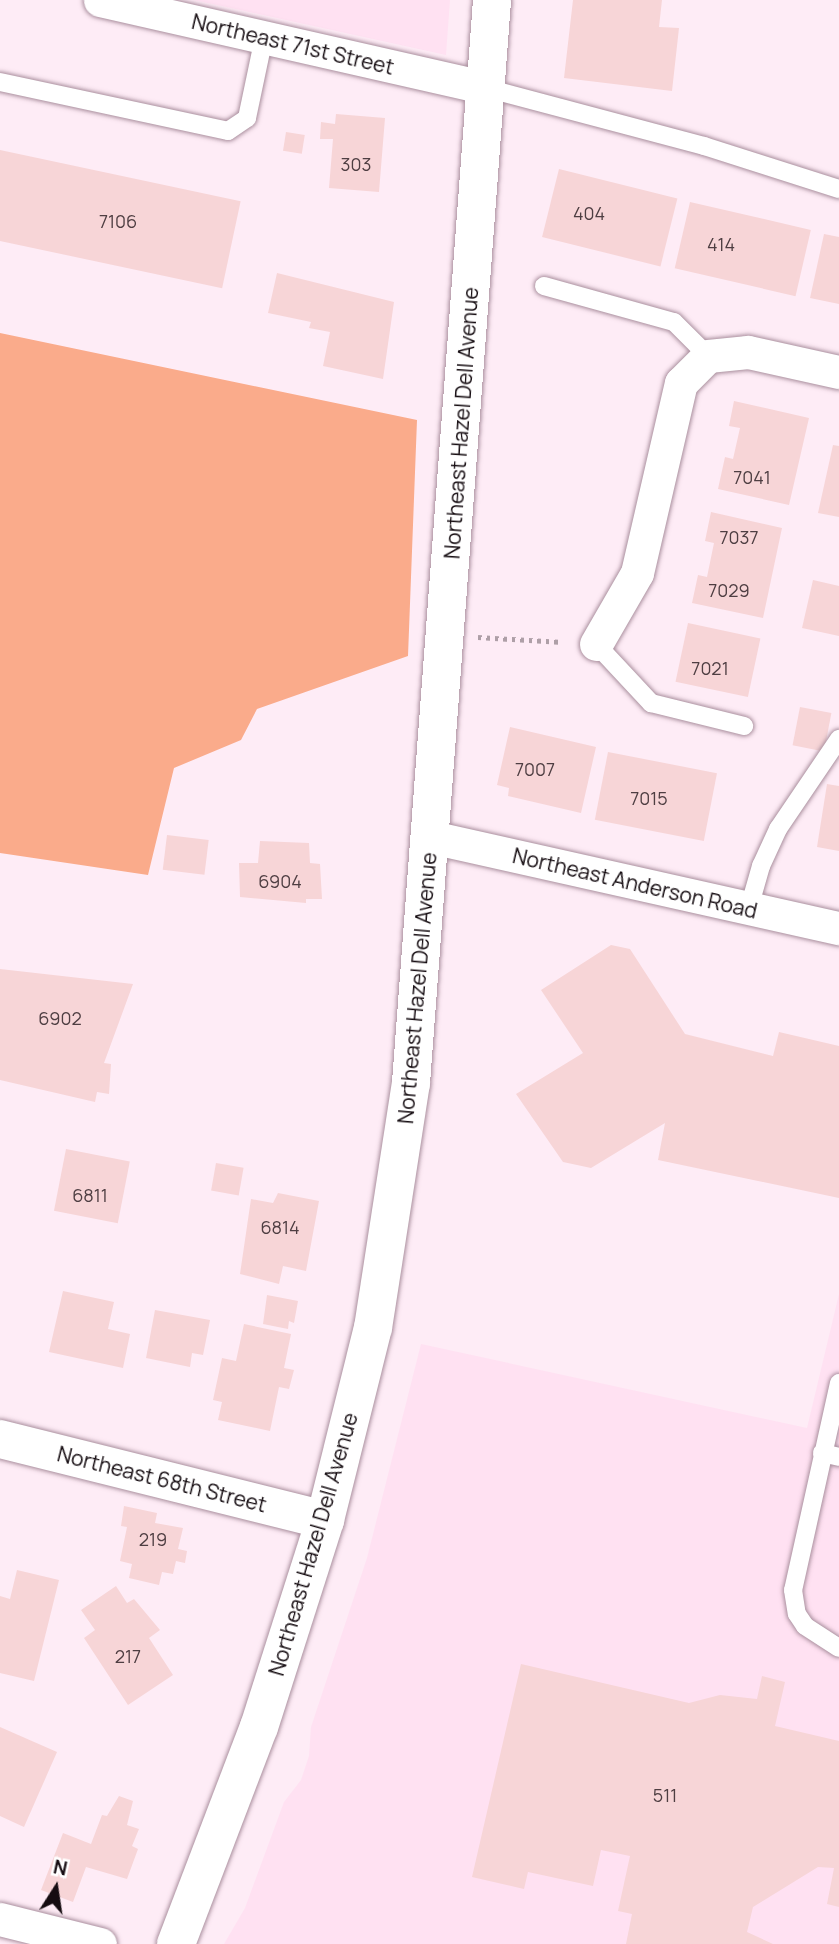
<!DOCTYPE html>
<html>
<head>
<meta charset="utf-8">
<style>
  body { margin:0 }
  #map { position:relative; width:839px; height:1944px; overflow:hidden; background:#feecf6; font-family:Manrope,sans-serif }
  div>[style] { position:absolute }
  .built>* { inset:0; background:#ffe1f2 }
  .green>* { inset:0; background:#faab8b }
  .building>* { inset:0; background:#f7d5d7; transform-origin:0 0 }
  .path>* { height:4.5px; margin-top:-2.25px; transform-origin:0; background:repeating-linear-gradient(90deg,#ae9fa7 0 3.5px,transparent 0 8.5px) }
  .roads { filter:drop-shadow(0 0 2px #aa8f9e) drop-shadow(0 0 2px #aa8f9e) }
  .lane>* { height:18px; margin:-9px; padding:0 9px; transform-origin:9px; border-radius:9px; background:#fff }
  .street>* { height:33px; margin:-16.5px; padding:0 16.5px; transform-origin:16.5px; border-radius:16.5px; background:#fff }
  .secondary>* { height:38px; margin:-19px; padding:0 19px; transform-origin:19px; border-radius:19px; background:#fff }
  span { translate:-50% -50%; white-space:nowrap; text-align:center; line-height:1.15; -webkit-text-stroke:7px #fff; paint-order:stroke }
  .number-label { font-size:18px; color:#4e3e42 }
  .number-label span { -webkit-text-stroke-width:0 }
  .street-label { font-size:21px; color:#150c11 }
  .north { position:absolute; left:21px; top:1853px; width:70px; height:70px; -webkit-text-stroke:5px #fff; paint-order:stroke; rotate:12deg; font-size:19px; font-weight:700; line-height:28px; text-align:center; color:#150c11 }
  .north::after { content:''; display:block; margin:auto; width:24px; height:32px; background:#150c11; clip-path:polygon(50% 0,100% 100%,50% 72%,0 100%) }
</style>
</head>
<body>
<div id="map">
  <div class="built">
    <div style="clip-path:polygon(194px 0,450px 0,446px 55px,364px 37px)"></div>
    <div style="clip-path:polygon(839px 1294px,839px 1944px,224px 1944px,245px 1908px,284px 1802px,301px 1780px,309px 1756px,311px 1727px,367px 1558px,421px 1344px,807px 1428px)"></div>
  </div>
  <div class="green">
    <div style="clip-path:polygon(0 333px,417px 420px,408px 656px,257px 709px,241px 740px,174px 768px,148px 875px,0 853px)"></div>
  </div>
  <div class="building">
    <div style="clip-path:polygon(573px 0,662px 0,659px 27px,679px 28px,672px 91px,564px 78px)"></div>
    <div style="clip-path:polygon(336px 114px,385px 118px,379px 192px,329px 188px,333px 139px,320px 139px,321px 122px,335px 124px)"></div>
    <div style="left:286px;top:132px;width:19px;height:19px;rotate:9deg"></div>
    <div style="left:0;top:150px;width:246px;height:89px;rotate:12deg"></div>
    <div style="left:559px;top:169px;width:122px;height:70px;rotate:14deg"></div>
    <div style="left:690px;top:202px;width:124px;height:68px;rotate:13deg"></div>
    <div style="clip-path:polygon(824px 234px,839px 237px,839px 304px,810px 298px)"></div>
    <div style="clip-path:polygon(277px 273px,394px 302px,383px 379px,323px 366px,330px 332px,309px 328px,311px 322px,268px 313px)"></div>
    <div style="clip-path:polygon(734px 401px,809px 418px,789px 505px,718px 489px,725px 457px,733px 459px,740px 428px,729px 426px)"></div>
    <div style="clip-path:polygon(833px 445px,839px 446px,839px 517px,818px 513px)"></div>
    <div style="clip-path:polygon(711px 512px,782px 528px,763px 618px,692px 603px,698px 575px,707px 577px,714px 543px,705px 541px)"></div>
    <div style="clip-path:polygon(813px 580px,839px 586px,839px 636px,802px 628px)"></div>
    <div style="left:688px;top:623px;width:74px;height:60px;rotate:12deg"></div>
    <div style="left:800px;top:707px;width:32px;height:39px;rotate:11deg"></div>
    <div style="clip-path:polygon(510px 727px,596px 747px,581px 813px,508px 796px,509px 788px,497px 785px)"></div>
    <div style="left:608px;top:752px;width:111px;height:69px;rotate:11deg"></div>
    <div style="clip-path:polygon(827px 784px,839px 786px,839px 851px,817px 847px)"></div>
    <div style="left:167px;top:835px;width:42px;height:35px;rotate:7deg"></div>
    <div style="clip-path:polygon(260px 841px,309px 843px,310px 863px,320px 864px,322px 899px,306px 899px,306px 903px,240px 897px,239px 863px,258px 863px)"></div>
    <div style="clip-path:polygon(611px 945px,630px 949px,685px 1034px,773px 1056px,779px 1032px,839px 1046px,839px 1198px,658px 1160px,665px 1123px,591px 1168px,563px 1162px,516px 1094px,583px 1053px,541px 990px)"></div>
    <div style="clip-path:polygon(0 969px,133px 984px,104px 1063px,111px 1064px,109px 1094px,97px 1092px,95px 1102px,0 1080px)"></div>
    <div style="left:66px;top:1149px;width:65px;height:63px;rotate:11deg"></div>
    <div style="left:216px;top:1163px;width:28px;height:28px;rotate:10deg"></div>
    <div style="clip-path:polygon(278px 1193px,319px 1201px,306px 1271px,283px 1266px,279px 1284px,240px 1274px,251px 1199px,273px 1203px)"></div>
    <div style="clip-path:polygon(63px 1291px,114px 1302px,108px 1329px,130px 1334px,123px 1368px,49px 1352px)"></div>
    <div style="clip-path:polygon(267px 1295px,298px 1301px,294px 1323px,289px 1321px,288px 1329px,263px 1324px)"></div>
    <div style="clip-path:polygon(155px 1310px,210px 1320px,203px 1355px,192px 1353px,190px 1367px,146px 1358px)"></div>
    <div style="clip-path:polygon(244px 1324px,291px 1334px,284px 1368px,294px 1370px,289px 1389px,279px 1387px,270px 1431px,218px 1420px,222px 1402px,213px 1400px,222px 1358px,236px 1361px)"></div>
    <div style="clip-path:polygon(124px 1506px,157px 1513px,155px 1523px,183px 1528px,178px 1549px,187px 1551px,185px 1563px,176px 1561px,173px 1574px,162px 1572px,159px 1585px,129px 1578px,132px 1564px,120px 1561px,127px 1527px,121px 1526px)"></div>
    <div style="clip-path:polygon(17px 1570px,59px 1580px,34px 1681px,0 1673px,0 1596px,10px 1599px)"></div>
    <div style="clip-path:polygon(116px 1586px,127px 1603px,134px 1599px,160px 1630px,149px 1638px,173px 1675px,128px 1705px,84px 1638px,95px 1630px,81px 1610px)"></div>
    <div style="clip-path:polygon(521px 1664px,689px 1703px,720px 1695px,757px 1699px,762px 1676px,785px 1682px,775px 1726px,839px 1741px,839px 1907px,827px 1904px,834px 1868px,818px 1867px,753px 1907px,747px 1932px,773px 1944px,626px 1944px,632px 1914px,618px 1911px,630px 1856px,601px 1850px,593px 1886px,528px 1872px,524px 1889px,472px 1877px)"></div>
    <div style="clip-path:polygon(0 1727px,57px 1752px,24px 1827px,0 1816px)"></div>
    <div style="clip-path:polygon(119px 1796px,133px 1801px,127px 1825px,139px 1829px,132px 1846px,138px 1849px,127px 1879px,86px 1867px,73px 1902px,41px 1890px,63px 1833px,91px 1844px,102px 1815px,107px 1816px)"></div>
  </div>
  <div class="path">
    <div style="left:478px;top:637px;width:85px;rotate:3.4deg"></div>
  </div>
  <div class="roads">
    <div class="lane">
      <div style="left:0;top:82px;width:233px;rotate:12.1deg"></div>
      <div style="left:228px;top:131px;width:23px;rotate:-34deg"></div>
      <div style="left:247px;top:118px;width:83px;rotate:-78.1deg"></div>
      <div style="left:486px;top:88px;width:226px;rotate:14.9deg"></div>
      <div style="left:704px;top:146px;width:142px;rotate:17.7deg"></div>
      <div style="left:544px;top:286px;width:135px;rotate:15.5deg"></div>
      <div style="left:674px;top:322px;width:48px;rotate:45deg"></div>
      <div style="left:596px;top:644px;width:81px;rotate:47deg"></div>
      <div style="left:651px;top:703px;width:96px;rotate:13.9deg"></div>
      <div style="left:749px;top:908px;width:44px;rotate:-74.1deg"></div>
      <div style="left:761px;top:866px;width:41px;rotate:-65.3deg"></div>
      <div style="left:778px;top:829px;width:109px;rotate:-55.9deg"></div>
      <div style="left:839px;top:1383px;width:212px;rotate:102.5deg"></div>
      <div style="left:793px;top:1590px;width:24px;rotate:81deg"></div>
      <div style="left:797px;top:1614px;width:14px;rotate:56deg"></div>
      <div style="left:805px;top:1626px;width:40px;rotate:32.9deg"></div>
      <div style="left:822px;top:1453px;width:17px;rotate:13deg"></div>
    </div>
    <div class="street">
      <div style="left:100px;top:0;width:396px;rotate:12.8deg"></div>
      <div style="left:596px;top:644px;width:82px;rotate:-60deg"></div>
      <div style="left:637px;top:573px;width:195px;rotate:-77deg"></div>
      <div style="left:681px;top:383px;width:38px;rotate:-45deg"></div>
      <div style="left:708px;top:356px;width:40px;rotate:-5.7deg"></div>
      <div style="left:748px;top:352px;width:93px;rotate:12.4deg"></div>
      <div style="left:431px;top:837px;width:418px;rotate:12.6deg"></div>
      <div style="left:0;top:1919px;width:103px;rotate:14deg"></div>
    </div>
    <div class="secondary">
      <div style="left:0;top:1439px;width:335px;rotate:14deg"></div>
      <div style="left:176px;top:1944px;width:232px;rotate:-69.1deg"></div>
      <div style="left:259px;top:1727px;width:217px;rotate:-72.3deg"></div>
      <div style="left:325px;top:1520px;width:198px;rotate:-76deg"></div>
      <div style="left:373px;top:1328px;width:248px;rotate:-81.2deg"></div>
      <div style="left:411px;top:1083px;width:1086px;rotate:-85.72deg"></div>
    </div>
  </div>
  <div class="number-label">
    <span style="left:356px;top:164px">303</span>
    <span style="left:589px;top:213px">404</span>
    <span style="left:118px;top:221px">7106</span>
    <span style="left:721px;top:244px">414</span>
    <span style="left:752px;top:477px">7041</span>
    <span style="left:739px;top:537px">7037</span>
    <span style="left:729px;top:590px">7029</span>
    <span style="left:710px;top:668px">7021</span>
    <span style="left:535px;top:769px">7007</span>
    <span style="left:649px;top:798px">7015</span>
    <span style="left:280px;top:881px">6904</span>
    <span style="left:60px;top:1018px">6902</span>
    <span style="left:90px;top:1195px">6811</span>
    <span style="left:280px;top:1227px">6814</span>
    <span style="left:153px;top:1539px">219</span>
    <span style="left:128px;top:1656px">217</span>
    <span style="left:665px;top:1795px">511</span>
  </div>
  <div class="street-label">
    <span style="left:293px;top:44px;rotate:13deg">Northeast 71st Street</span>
    <span style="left:461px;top:423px;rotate:-86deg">Northeast Hazel Dell Avenue</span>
    <span style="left:635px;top:883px;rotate:13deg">Northeast Anderson Road</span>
    <span style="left:417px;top:988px;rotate:-85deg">Northeast Hazel Dell Avenue</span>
    <span style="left:162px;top:1479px;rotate:14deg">Northeast 68th Street</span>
    <span style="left:313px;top:1544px;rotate:-74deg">Northeast Hazel Dell Avenue</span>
  </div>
  <div class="north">N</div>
</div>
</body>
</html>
